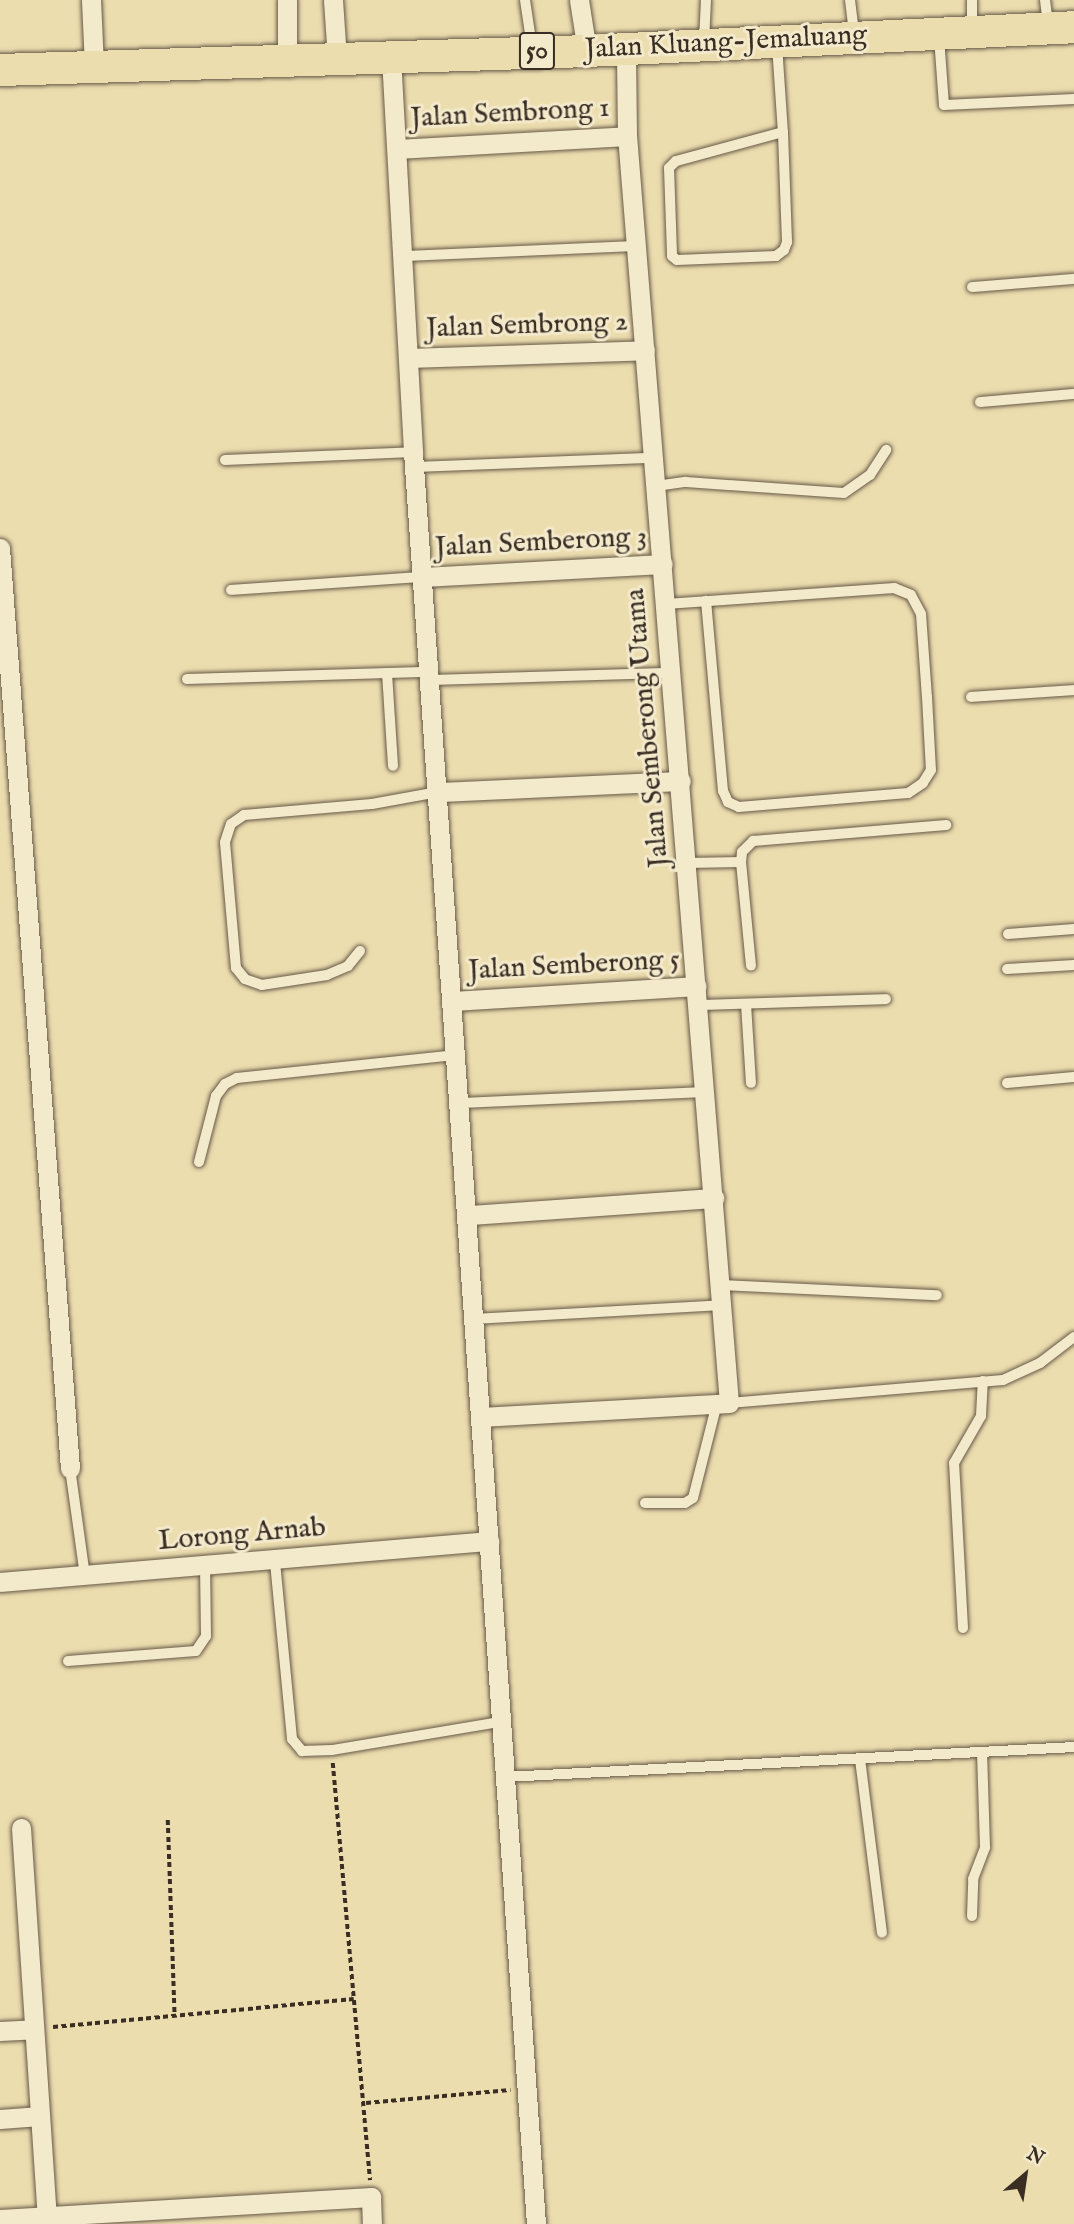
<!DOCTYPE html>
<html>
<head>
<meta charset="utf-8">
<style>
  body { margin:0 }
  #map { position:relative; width:1074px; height:2224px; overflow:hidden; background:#ecddaf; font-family:"IM FELL English",serif }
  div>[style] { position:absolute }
  .path>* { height:3.5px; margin-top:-1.75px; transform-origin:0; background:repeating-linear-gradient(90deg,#392d24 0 5px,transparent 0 8.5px) }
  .roads { filter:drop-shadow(0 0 2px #665947) drop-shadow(0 0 2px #665947) }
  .service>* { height:10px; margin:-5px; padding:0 5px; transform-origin:5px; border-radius:5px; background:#f3e9cb }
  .minor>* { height:19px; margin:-9.5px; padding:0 9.5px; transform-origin:9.5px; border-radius:9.5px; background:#f3e9cb }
  .trunk>* { height:32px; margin:-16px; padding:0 16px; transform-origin:16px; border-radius:16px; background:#ecddaf }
  span { translate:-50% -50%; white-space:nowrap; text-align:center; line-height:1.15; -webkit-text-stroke:6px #f3e9cb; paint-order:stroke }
  .shield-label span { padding:2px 5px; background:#f3e9cb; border:2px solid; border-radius:5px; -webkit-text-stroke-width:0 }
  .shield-label { font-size:26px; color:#392d24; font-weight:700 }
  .street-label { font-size:28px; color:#392d24 }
  .north { position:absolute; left:990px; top:2140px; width:70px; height:70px; -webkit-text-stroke:5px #f3e9cb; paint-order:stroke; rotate:29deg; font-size:19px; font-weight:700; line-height:28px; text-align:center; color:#392d24 }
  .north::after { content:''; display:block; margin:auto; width:24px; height:32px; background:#392d24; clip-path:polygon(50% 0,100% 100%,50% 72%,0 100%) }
</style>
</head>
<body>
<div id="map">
  <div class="path">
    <div style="left:333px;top:1763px;width:419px;rotate:84.9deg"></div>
    <div style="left:168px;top:1820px;width:197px;rotate:88deg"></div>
    <div style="left:53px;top:2027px;width:302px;rotate:-5.3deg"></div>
    <div style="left:366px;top:2103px;width:145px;rotate:-5.2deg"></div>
  </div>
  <div class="roads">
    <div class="service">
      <div style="left:525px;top:0;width:48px;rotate:81.5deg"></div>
      <div style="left:850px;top:0;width:32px;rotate:83deg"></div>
      <div style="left:972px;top:0;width:27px;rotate:90deg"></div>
      <div style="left:1045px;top:0;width:24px;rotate:83deg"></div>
      <div style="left:939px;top:37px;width:68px;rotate:85.8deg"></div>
      <div style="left:944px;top:105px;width:130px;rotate:-2.6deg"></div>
      <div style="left:704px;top:42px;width:42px;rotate:-87.3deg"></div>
      <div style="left:777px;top:45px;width:87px;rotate:86.1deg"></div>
      <div style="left:783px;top:132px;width:111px;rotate:164.8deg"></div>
      <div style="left:676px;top:161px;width:10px;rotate:135deg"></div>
      <div style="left:669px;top:168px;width:88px;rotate:88deg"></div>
      <div style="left:672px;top:256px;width:6px;rotate:39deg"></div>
      <div style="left:677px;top:260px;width:99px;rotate:-2.3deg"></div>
      <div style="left:776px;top:256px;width:10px;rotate:-37deg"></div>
      <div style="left:784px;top:250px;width:9px;rotate:-69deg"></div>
      <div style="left:787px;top:242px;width:110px;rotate:-92.1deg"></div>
      <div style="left:405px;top:256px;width:231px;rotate:-2.5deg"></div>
      <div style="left:972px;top:287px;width:102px;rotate:-4.5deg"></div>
      <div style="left:980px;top:402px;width:94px;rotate:-4.9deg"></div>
      <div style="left:225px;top:460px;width:188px;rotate:-2.4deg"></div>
      <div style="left:415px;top:467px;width:238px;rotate:-2.2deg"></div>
      <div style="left:656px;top:486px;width:30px;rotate:-8deg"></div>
      <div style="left:686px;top:482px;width:158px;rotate:4deg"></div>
      <div style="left:844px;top:493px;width:32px;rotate:-35deg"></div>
      <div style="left:870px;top:475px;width:30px;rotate:-57deg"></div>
      <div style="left:231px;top:590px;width:192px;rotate:-3.9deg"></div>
      <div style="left:666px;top:604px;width:229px;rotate:-4deg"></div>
      <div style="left:894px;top:588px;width:18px;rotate:22deg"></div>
      <div style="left:911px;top:595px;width:21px;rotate:62deg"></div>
      <div style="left:921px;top:614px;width:83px;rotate:85.9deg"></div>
      <div style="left:927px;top:697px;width:73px;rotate:86.9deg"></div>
      <div style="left:931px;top:770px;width:15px;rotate:122deg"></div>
      <div style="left:923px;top:783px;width:18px;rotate:146deg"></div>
      <div style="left:908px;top:793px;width:170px;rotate:175.3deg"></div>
      <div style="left:739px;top:807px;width:12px;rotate:-156deg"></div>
      <div style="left:728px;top:802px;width:12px;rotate:-114deg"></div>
      <div style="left:723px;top:791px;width:191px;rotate:-95.1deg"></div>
      <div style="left:387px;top:673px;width:93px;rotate:86.3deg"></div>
      <div style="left:187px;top:679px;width:243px;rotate:-1.7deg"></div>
      <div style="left:431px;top:680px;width:241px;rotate:-1.7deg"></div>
      <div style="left:971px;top:697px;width:103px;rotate:-3.9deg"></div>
      <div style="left:741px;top:862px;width:10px;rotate:-84deg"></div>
      <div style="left:742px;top:852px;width:16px;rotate:-45deg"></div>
      <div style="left:753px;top:841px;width:194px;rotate:-4.7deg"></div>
      <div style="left:687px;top:863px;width:54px;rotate:-1.1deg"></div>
      <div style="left:741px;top:862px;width:104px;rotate:84.5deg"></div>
      <div style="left:1008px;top:934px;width:66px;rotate:-4.3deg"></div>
      <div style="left:360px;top:951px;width:19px;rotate:129deg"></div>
      <div style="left:348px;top:966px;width:23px;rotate:157deg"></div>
      <div style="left:327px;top:975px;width:66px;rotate:171.3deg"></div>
      <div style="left:262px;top:985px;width:18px;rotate:-161deg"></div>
      <div style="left:245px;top:979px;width:14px;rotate:-129deg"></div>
      <div style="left:236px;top:968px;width:126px;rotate:-95deg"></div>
      <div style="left:225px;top:842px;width:19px;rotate:-72deg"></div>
      <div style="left:231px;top:824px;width:16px;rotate:-35deg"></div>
      <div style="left:244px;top:815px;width:128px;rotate:-4.9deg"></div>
      <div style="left:372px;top:804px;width:67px;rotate:-10.3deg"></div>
      <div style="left:1007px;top:969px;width:67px;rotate:-3.4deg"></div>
      <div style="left:746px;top:1004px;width:79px;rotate:86.4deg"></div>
      <div style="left:698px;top:1005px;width:188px;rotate:-1.8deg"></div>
      <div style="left:1007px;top:1083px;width:67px;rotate:-5.1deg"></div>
      <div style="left:461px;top:1103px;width:244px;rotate:-2.6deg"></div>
      <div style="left:199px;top:1162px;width:68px;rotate:-75.6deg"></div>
      <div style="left:216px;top:1096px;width:15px;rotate:-53deg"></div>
      <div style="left:225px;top:1084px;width:13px;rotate:-27deg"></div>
      <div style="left:237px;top:1078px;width:221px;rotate:-6deg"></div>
      <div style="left:721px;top:1285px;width:216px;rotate:2.7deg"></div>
      <div style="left:474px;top:1319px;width:248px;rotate:-3.2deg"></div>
      <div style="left:729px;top:1403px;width:275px;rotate:-4.8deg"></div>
      <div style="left:1003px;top:1380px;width:41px;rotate:-24.7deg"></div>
      <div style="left:1040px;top:1363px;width:43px;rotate:-37.4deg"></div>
      <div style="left:70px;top:1468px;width:109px;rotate:82.1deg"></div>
      <div style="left:645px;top:1503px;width:40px"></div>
      <div style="left:685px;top:1503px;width:9px;rotate:-32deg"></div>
      <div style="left:693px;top:1498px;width:98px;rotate:-75.8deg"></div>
      <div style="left:275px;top:1562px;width:178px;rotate:84.5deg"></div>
      <div style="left:292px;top:1739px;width:16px;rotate:50deg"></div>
      <div style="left:302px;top:1751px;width:30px;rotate:-2deg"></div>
      <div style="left:332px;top:1750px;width:170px;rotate:-9.5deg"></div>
      <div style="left:963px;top:1628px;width:165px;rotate:-93.1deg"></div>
      <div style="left:954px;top:1463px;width:54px;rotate:-60.1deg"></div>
      <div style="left:981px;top:1416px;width:35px;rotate:-87deg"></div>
      <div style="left:68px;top:1661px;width:128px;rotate:-4.5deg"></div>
      <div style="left:196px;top:1651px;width:18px;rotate:-56deg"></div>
      <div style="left:206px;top:1636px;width:69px;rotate:-90.8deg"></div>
      <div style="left:860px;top:1759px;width:175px;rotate:82.8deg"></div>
      <div style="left:506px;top:1777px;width:569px;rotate:-3.02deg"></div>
      <div style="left:972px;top:1916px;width:37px;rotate:-88deg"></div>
      <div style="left:973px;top:1879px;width:34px;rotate:-69deg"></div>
      <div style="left:985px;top:1847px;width:95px;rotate:-91.8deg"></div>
    </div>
    <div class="minor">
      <div style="left:91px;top:0;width:66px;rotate:87.4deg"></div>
      <div style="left:287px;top:0;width:60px;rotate:90deg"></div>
      <div style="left:333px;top:0;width:58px;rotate:86.1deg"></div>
      <div style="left:579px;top:0;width:52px;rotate:81.1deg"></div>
      <div style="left:391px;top:57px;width:396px;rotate:86.8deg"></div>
      <div style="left:413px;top:452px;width:1776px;rotate:86.03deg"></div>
      <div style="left:397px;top:149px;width:230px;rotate:-3.2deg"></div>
      <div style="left:410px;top:358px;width:235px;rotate:-1.9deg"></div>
      <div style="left:0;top:548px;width:923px;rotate:85.65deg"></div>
      <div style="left:423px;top:577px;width:240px;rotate:-3.1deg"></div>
      <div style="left:439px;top:792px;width:242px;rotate:-2.6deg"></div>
      <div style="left:454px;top:1001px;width:243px;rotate:-3.5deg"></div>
      <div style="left:469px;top:1215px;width:246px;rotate:-4deg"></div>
      <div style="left:481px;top:1417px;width:248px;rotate:-3.2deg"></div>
      <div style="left:729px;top:1403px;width:1271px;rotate:-94.6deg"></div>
      <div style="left:627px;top:136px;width:87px;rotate:-90.7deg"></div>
      <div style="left:0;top:1582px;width:491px;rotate:-4.8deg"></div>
      <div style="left:21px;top:1828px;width:397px;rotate:86.2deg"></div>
      <div style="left:0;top:2031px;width:34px;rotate:-3deg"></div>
      <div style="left:0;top:2119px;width:40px;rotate:-4.3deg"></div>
      <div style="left:0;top:2219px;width:372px;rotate:-3.4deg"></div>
      <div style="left:371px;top:2197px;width:27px;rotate:88deg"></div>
    </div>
    <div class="trunk">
      <div style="left:0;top:70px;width:587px;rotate:-1.85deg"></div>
      <div style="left:587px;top:51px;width:488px;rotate:-2.8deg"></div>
    </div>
  </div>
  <div class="shield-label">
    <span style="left:537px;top:51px">50</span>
  </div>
  <div class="street-label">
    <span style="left:726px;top:43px;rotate:-3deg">Jalan Kluang-Jemaluang</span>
    <span style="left:510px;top:114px;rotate:-3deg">Jalan Sembrong 1</span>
    <span style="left:527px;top:326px;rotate:-2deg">Jalan Sembrong 2</span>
    <span style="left:541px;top:543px;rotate:-3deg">Jalan Semberong 3</span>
    <span style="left:648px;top:728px;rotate:-95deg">Jalan Semberong Utama</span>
    <span style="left:574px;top:966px;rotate:-3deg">Jalan Semberong 5</span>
    <span style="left:242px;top:1535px;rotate:-5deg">Lorong Arnab</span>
  </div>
  <div class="north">N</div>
</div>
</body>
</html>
